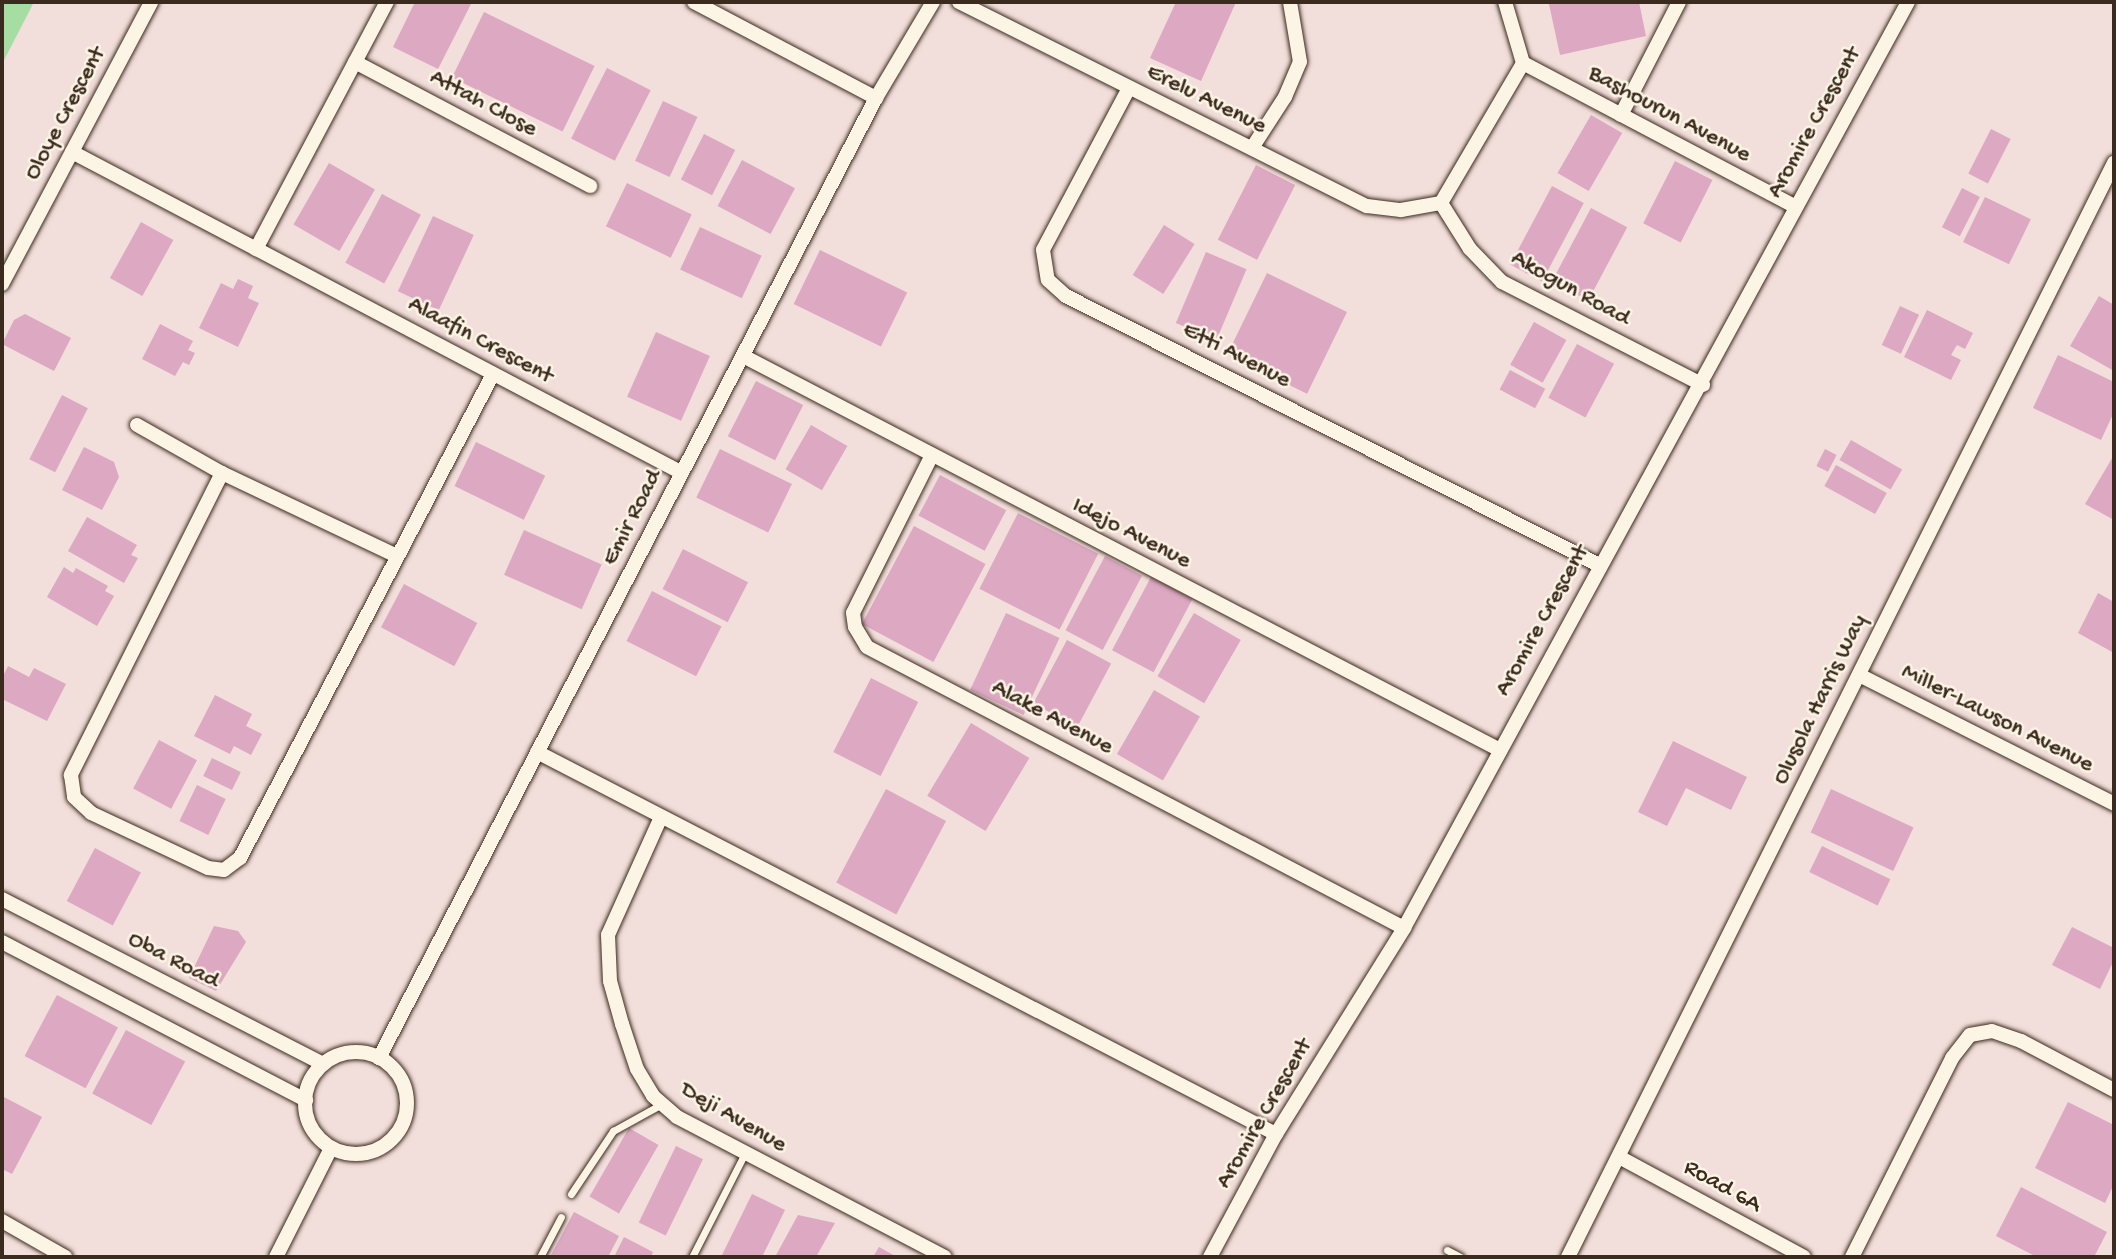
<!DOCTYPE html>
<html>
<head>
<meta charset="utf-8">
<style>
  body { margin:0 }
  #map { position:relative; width:2116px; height:1259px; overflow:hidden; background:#f2deda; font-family:"Gochi Hand",sans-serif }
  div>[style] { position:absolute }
  .green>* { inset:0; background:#a6dda2 }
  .building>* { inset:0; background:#dca8c2; transform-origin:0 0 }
  .roads { filter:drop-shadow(0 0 2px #3b2a1e) drop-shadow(0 0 2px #3b2a1e) }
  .lane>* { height:7px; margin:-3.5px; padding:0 3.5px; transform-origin:3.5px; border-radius:3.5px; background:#fcf5e5 }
  .street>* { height:14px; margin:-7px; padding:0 7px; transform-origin:7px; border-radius:7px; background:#fcf5e5 }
  .street>.ring { margin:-7px; padding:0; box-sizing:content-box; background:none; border:14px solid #fcf5e5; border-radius:50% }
  span { translate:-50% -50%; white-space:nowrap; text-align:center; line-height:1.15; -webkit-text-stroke:5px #fcf5e5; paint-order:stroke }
  .street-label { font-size:24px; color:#3b2a1e }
  .frame { position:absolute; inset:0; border:4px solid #3b2a1e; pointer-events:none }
</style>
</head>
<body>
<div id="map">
  <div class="green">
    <div style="clip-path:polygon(2px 2px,34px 2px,2px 64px)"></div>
  </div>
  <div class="building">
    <div style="clip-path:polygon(415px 2px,472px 2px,438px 69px,393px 47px)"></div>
    <div style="clip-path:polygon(1176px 2px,1236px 2px,1201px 81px,1150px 58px)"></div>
    <div style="clip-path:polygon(1557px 2px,1639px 2px,1646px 36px,1560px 55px,1549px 4px)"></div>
    <div style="left:484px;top:12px;width:123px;height:73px;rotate:26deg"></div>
    <div style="left:607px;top:68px;width:49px;height:79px;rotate:27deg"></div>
    <div style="left:663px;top:101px;width:38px;height:66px;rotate:25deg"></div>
    <div style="left:1591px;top:115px;width:36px;height:67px;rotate:30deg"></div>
    <div style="left:1991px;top:129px;width:22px;height:50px;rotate:27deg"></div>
    <div style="left:704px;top:134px;width:35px;height:51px;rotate:27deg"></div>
    <div style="left:742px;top:160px;width:60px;height:52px;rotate:28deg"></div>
    <div style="left:1675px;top:161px;width:42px;height:70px;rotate:27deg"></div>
    <div style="left:329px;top:163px;width:53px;height:71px;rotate:30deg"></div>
    <div style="left:1256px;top:165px;width:44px;height:84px;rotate:27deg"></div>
    <div style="left:627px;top:183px;width:72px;height:48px;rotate:26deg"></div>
    <div style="left:1552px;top:186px;width:36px;height:89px;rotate:28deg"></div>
    <div style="left:1962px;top:188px;width:20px;height:44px;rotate:27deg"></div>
    <div style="left:382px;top:194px;width:44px;height:78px;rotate:28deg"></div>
    <div style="left:1985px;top:197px;width:51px;height:50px;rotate:26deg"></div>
    <div style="left:1591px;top:208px;width:41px;height:83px;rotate:28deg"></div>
    <div style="left:433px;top:216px;width:45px;height:83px;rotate:25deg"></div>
    <div style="left:141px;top:222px;width:37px;height:64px;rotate:29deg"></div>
    <div style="left:1164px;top:225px;width:36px;height:59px;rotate:32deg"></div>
    <div style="left:700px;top:227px;width:68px;height:47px;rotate:25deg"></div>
    <div style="left:820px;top:250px;width:97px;height:60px;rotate:26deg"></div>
    <div style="left:1206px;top:252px;width:44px;height:77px;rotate:23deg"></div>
    <div style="left:1267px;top:273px;width:89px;height:91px;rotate:26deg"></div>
    <div style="clip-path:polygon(238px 279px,253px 286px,248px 298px,259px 303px,238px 347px,199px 328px,221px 283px,233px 289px)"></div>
    <div style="clip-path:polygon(2099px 296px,2114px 305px,2114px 371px,2070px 346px)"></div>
    <div style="left:1900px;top:306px;width:21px;height:43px;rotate:25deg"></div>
    <div style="clip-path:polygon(1927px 310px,1973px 333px,1965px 349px,1957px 345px,1951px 355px,1961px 360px,1951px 380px,1904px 357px)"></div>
    <div style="clip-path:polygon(25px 314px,71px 338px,54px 371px,2px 344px,14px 320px)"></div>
    <div style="left:1534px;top:322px;width:37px;height:49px;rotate:29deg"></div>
    <div style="clip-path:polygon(160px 324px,193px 341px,188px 350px,195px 353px,189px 365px,183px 362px,175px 376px,142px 359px)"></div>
    <div style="left:656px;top:332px;width:59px;height:71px;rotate:24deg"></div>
    <div style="left:1577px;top:344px;width:42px;height:61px;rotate:28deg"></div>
    <div style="clip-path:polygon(2058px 355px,2114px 382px,2114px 412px,2101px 440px,2033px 408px)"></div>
    <div style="left:1510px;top:370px;width:40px;height:22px;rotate:28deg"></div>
    <div style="left:756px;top:381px;width:53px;height:62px;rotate:27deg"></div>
    <div style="left:62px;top:395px;width:29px;height:72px;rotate:27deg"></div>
    <div style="left:811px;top:425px;width:42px;height:51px;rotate:30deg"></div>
    <div style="left:1851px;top:440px;width:59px;height:23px;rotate:30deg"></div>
    <div style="left:476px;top:442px;width:77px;height:49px;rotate:26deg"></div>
    <div style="clip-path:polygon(84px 447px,114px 462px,119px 477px,102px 510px,62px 490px)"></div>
    <div style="left:720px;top:449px;width:80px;height:54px;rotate:26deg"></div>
    <div style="left:1825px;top:449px;width:13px;height:19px;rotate:27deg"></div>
    <div style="clip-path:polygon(2114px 455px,2114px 520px,2085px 504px)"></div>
    <div style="left:1836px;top:465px;width:58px;height:24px;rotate:29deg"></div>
    <div style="left:940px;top:475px;width:75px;height:46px;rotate:28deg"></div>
    <div style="left:1018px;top:513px;width:90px;height:85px;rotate:27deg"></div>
    <div style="clip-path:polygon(87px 517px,137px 545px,131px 555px,138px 558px,124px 583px,68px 551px)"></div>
    <div style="left:914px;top:526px;width:81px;height:111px;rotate:28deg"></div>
    <div style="left:524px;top:530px;width:85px;height:49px;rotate:24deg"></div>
    <div style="left:683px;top:549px;width:73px;height:45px;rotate:27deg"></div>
    <div style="left:1105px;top:556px;width:42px;height:84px;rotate:28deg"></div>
    <div style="clip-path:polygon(64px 567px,73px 573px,76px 568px,108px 586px,105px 591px,114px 596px,97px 626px,47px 597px)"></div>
    <div style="left:1151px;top:577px;width:47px;height:83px;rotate:28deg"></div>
    <div style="left:404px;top:584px;width:83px;height:49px;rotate:28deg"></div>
    <div style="left:652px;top:591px;width:78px;height:56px;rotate:27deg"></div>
    <div style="clip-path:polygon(2098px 593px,2114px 602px,2114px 653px,2078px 633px)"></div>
    <div style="left:1006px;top:613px;width:59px;height:85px;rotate:25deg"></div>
    <div style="left:1194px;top:613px;width:54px;height:73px;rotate:30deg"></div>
    <div style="left:1067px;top:640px;width:50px;height:72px;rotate:28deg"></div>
    <div style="clip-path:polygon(8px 666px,29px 677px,34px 668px,66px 684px,47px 721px,2px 699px,2px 678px)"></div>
    <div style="left:871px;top:678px;width:53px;height:83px;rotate:27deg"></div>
    <div style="left:1154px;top:690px;width:53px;height:74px;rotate:30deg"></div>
    <div style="clip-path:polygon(215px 695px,252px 714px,246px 726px,262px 734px,251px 755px,234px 746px,230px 754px,194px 736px)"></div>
    <div style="left:971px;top:723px;width:68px;height:85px;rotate:31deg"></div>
    <div style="left:159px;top:740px;width:43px;height:55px;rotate:28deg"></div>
    <div style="clip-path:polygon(1673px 741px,1747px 777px,1731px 810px,1686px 788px,1667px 826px,1638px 812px)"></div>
    <div style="left:212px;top:758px;width:32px;height:20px;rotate:26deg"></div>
    <div style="left:197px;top:785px;width:32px;height:40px;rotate:26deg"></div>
    <div style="left:886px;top:789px;width:68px;height:106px;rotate:28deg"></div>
    <div style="left:1831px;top:789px;width:91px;height:48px;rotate:25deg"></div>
    <div style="left:1822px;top:846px;width:76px;height:29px;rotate:26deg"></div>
    <div style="left:95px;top:848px;width:52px;height:60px;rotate:28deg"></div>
    <div style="clip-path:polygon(214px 926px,238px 931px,246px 942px,216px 991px,189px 978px)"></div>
    <div style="clip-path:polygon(2072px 927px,2114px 948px,2114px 960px,2100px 989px,2052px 965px)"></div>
    <div style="left:57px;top:995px;width:69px;height:69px;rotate:28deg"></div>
    <div style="left:126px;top:1030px;width:67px;height:72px;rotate:28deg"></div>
    <div style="clip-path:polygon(2px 1096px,42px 1117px,12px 1174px,2px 1169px)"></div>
    <div style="clip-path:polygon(2068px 1102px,2114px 1125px,2114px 1184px,2105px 1203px,2035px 1168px)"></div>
    <div style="left:629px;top:1128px;width:34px;height:79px;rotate:30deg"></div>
    <div style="left:676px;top:1146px;width:30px;height:85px;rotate:26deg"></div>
    <div style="clip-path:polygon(2021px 1187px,2107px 1232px,2094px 1257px,2037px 1257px,1996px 1236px)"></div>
    <div style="clip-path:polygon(752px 1194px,785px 1210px,762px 1257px,721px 1257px)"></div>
    <div style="clip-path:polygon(574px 1212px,619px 1236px,608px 1257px,550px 1257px)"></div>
    <div style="clip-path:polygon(798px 1215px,835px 1223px,816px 1257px,775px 1257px)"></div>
    <div style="clip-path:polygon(624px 1237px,653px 1252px,651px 1257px,614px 1257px)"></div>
    <div style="clip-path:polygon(879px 1247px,897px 1257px,873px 1257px)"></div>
  </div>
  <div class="roads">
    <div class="lane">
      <div style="left:571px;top:1194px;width:76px;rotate:-56.3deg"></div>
      <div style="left:613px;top:1131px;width:56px;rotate:-28.9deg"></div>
      <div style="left:1447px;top:1250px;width:15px;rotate:28deg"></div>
      <div style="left:540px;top:1257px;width:45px;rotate:-62.3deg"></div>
      <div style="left:692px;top:1257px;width:117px;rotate:-63deg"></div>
    </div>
    <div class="street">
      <div style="left:694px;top:2px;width:206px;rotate:27.8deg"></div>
      <div style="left:959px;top:2px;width:456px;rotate:26.6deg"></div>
      <div style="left:1367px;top:206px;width:34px;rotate:7deg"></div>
      <div style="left:1401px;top:210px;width:41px;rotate:-9.9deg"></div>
      <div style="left:355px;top:62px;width:266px;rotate:27.8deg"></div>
      <div style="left:1523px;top:63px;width:306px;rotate:27.8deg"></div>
      <div style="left:1129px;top:88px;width:183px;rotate:118deg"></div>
      <div style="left:1043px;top:250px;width:30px;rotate:81deg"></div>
      <div style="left:1048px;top:280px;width:24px;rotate:42deg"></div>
      <div style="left:1066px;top:296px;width:597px;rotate:26.78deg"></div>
      <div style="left:1621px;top:115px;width:127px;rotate:-62.8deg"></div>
      <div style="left:1252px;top:148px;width:61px;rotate:-57.1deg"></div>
      <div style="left:1285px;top:97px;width:38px;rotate:-67deg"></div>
      <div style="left:1300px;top:62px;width:61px;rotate:-99.5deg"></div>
      <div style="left:72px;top:152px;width:689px;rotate:27.75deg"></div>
      <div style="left:1441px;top:203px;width:54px;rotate:57.8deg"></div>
      <div style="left:1470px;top:249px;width:46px;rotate:45.9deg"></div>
      <div style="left:1502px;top:282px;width:226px;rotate:27.1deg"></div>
      <div style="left:1441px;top:203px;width:162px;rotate:-59.6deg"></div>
      <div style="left:1523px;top:63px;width:64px;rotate:-106.4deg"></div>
      <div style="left:256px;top:249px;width:280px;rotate:-62.1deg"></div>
      <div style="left:2px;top:284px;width:319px;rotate:-62.1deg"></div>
      <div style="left:745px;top:357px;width:849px;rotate:27.5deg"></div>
      <div style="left:137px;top:425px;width:98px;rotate:29.5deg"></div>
      <div style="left:222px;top:473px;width:191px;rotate:25.4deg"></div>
      <div style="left:931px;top:457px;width:174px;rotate:116.6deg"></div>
      <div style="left:853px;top:613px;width:14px;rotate:82deg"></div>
      <div style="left:855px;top:627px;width:23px;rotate:59deg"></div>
      <div style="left:867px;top:647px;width:606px;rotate:27.62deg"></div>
      <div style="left:222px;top:473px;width:338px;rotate:116.6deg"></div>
      <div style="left:71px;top:775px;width:22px;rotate:82deg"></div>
      <div style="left:74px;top:797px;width:23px;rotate:43deg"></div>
      <div style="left:91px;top:813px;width:129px;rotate:25.2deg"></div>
      <div style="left:208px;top:868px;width:16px;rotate:7deg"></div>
      <div style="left:224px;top:870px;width:20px;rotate:-37deg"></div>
      <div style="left:240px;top:858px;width:546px;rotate:-62.4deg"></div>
      <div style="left:1859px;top:675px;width:286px;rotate:26.8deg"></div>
      <div style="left:537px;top:752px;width:832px;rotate:27.34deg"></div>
      <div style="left:661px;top:817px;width:129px;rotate:114.2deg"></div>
      <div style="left:608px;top:935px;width:46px;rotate:87.5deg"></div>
      <div style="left:610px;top:981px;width:45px;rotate:74.4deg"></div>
      <div style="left:622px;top:1024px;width:47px;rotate:71.6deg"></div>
      <div style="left:637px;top:1069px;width:31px;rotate:59deg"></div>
      <div style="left:653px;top:1096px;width:32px;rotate:41deg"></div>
      <div style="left:677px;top:1117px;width:302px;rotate:27.6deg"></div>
      <div style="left:2px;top:899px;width:361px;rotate:27.2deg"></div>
      <div style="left:2px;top:942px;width:343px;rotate:27.5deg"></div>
      <div class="ring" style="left:305px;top:1052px;width:88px;height:88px"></div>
      <div style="left:379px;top:1058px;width:1081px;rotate:-62.63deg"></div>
      <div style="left:876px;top:98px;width:112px;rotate:-59.3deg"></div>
      <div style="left:1619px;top:1157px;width:210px;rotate:28.4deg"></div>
      <div style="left:2px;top:1221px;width:73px;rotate:29.7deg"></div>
      <div style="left:276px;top:1257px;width:122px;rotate:-63.2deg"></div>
      <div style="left:1210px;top:1257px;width:140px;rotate:-61.8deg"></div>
      <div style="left:1276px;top:1134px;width:243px;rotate:-58.1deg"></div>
      <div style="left:1404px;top:928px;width:1054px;rotate:-61.44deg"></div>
      <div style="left:1568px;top:1257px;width:1223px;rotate:-63.48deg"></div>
      <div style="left:1852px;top:1257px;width:223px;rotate:-63.3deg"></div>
      <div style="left:1952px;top:1058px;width:29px;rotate:-52deg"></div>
      <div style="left:1970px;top:1035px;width:22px;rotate:-10deg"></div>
      <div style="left:1992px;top:1031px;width:31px;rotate:19deg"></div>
      <div style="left:2021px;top:1041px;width:105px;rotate:27.8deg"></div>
    </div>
  </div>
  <div class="street-label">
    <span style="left:1206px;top:100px;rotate:26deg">Erelu Avenue</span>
    <span style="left:483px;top:104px;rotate:28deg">Attah Close</span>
    <span style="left:66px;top:114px;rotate:-62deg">Oloye Crescent</span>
    <span style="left:1669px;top:115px;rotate:28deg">Bashourun Avenue</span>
    <span style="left:1815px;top:123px;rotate:-61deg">Aromire Crescent</span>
    <span style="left:1570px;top:289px;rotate:29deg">Akogun Road</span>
    <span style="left:480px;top:341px;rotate:28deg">Alaafin Crescent</span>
    <span style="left:1236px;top:356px;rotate:27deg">Etti Avenue</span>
    <span style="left:633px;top:518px;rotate:-63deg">Emir Road</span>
    <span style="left:1131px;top:534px;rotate:27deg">Idejo Avenue</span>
    <span style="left:1543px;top:621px;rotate:-61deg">Aromire Crescent</span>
    <span style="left:1821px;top:700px;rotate:-64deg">Olusola Harris Way</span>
    <span style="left:1052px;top:718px;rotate:28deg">Alake Avenue</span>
    <span style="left:1997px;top:719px;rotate:27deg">Miller-Lawson Avenue</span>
    <span style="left:173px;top:961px;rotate:27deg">Oba Road</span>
    <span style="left:1265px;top:1114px;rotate:-60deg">Aromire Crescent</span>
    <span style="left:733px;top:1118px;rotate:30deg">Deji Avenue</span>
    <span style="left:1722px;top:1187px;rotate:29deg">Road 6A</span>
  </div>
  <div class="frame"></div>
</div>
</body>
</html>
